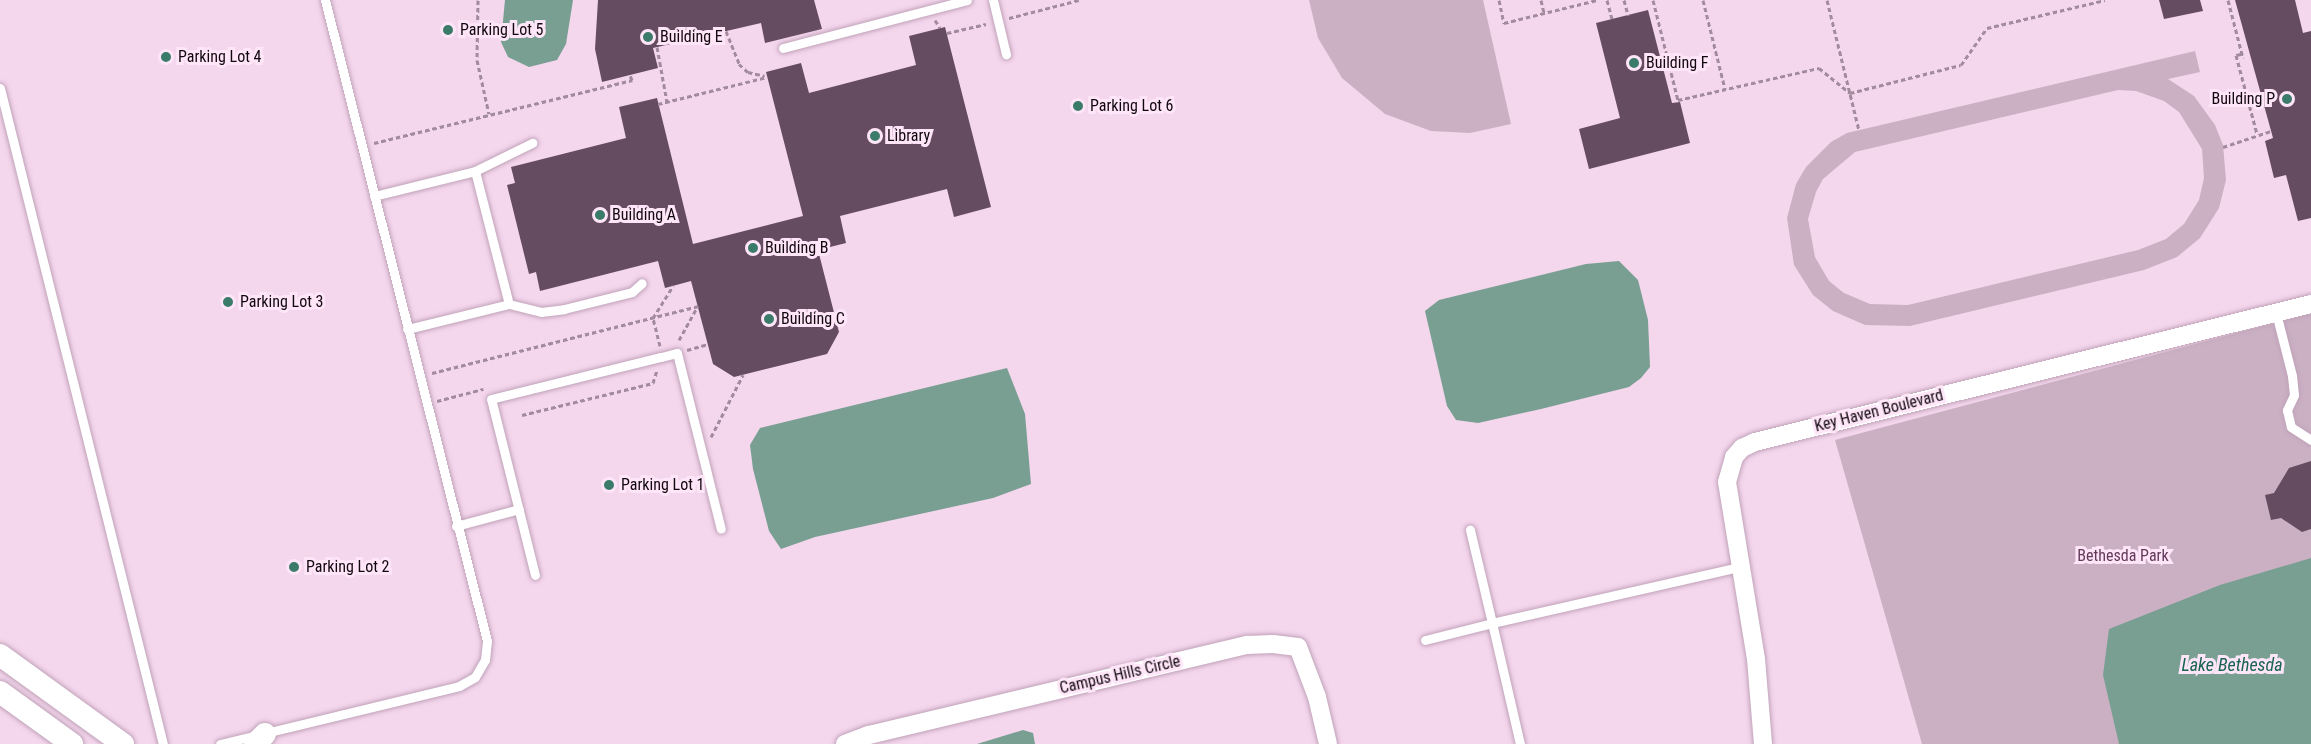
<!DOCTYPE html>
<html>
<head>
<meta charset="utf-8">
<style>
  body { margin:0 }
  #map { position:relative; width:2311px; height:744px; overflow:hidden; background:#f4d6ed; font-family:"Roboto Condensed",sans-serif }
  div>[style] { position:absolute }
  .green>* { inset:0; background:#cbb0c4 }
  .water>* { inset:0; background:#789f92 }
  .building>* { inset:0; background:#664c60 }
  .path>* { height:3px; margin-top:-1.5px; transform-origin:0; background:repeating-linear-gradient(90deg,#a28b9d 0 4.5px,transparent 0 7.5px) }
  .roads { filter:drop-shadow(0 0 2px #c0a3b9) drop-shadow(0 0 2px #c0a3b9) }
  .service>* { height:9px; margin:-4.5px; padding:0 4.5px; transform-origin:4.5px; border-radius:4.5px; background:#fff }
  .minor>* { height:18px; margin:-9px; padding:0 9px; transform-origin:9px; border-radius:9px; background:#fff }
  .tertiary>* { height:22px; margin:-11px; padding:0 11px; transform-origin:11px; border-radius:11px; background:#fff }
  .dots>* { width:16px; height:16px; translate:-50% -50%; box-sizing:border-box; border:3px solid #fee5f8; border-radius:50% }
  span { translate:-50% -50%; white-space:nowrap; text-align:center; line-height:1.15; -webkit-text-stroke:6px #fee5f8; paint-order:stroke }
  .poi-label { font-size:16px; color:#11080f }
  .left { translate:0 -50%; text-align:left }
  .right { translate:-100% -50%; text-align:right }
  .street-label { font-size:16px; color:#11080f }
  .park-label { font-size:16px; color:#63395a }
  .water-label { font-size:18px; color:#196351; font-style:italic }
</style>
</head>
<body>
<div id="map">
  <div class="green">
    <div style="clip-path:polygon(1309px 0,1483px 0,1511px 124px,1470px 133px,1431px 131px,1385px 114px,1342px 78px,1318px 38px)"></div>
    <div style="clip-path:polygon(evenodd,2195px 51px,2200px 72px,2168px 79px,2194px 96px,2215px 125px,2223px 145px,2226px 180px,2219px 208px,2200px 238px,2177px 257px,2144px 270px,1910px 326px,1865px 325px,1833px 311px,1813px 295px,1794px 265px,1787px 218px,1796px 184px,1806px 167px,1831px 142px,1847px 133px,2195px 51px,2118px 90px,2136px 91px,2164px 101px,2179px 112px,2202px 149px,2204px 178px,2199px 200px,2184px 224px,2166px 239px,2138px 250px,1908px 305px,1870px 304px,1844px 293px,1829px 281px,1815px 257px,1808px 219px,1816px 192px,1823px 179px,1855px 152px,2118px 90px)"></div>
    <div style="clip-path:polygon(2311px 313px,2311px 744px,1922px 744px,1835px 440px)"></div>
  </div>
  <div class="water">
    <div style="clip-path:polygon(505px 0,573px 0,566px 44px,557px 60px,529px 67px,508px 57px,501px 42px)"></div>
    <div style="clip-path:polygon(1619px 261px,1638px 280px,1648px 320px,1650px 367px,1641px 378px,1629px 387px,1541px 409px,1478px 423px,1456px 420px,1447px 406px,1425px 311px,1439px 300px,1586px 264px)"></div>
    <div style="clip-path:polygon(1007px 368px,1025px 414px,1031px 484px,993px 498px,815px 537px,781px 549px,769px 531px,753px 469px,750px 445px,760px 428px)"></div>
    <div style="clip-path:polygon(2311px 558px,2311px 744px,2119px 744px,2103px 675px,2109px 629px,2220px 585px)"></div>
    <div style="clip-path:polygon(1023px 730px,1033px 733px,1035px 744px,977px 744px)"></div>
  </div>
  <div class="building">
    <div style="clip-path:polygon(598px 0,814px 0,822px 29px,765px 43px,761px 23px,653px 48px,658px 68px,602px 82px,595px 49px)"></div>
    <div style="clip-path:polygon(2159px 0,2200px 0,2203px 11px,2164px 19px)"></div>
    <div style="clip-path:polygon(2235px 0,2295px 0,2303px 33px,2311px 31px,2311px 218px,2298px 221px,2286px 175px,2274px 178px,2265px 141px,2273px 138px)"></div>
    <div style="clip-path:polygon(1648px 10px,1672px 103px,1680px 102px,1690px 143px,1589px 169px,1579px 129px,1620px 118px,1596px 23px)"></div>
    <div style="clip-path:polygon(945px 27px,991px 207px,954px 217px,947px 189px,840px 216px,846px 243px,818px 250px,839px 332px,827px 354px,734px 377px,713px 364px,691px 281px,665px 288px,658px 261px,540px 291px,536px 272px,529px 274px,507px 185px,515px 183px,511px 167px,626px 138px,619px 107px,657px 98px,693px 244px,803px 216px,766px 72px,801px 63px,809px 93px,916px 65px,909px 36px)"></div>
    <div style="clip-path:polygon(2311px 461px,2311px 529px,2302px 532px,2281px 518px,2271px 520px,2265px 495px,2274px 493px,2289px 468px)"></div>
  </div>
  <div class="path">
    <div style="left:478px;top:0;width:60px;rotate:91deg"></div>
    <div style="left:477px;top:60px;width:55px;rotate:77.5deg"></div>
    <div style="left:1499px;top:0;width:24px;rotate:78deg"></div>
    <div style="left:1504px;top:23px;width:96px;rotate:-13.9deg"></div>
    <div style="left:1541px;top:0;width:13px;rotate:77deg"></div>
    <div style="left:1607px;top:0;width:20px;rotate:75deg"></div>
    <div style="left:1624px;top:0;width:16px;rotate:75deg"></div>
    <div style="left:1653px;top:0;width:103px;rotate:76deg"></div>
    <div style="left:1678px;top:100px;width:145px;rotate:-12.8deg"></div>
    <div style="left:1819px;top:68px;width:40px;rotate:39deg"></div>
    <div style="left:1850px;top:93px;width:114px;rotate:-14.2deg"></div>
    <div style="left:1961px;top:65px;width:45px;rotate:-54.9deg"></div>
    <div style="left:1987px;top:28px;width:121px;rotate:-13.3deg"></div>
    <div style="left:1703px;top:0;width:92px;rotate:76.1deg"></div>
    <div style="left:1827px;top:0;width:134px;rotate:76.2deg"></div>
    <div style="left:2228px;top:0;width:60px;rotate:75.5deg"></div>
    <div style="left:1009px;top:18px;width:72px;rotate:-14.4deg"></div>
    <div style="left:935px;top:20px;width:9px;rotate:58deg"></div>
    <div style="left:726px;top:31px;width:35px;rotate:68deg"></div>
    <div style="left:739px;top:64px;width:12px;rotate:42deg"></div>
    <div style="left:748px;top:72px;width:17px;rotate:13deg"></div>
    <div style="left:947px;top:33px;width:40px;rotate:-13deg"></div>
    <div style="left:657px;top:47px;width:56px;rotate:79.7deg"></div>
    <div style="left:2241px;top:54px;width:5px;rotate:169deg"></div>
    <div style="left:2236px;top:55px;width:82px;rotate:75.1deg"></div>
    <div style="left:658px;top:104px;width:112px;rotate:-13.9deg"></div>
    <div style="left:374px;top:143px;width:266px;rotate:-13.7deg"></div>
    <div style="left:632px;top:80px;width:5px;rotate:-112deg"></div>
    <div style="left:2223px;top:147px;width:51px;rotate:-18.4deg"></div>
    <div style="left:679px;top:340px;width:39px;rotate:-61deg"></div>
    <div style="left:660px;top:346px;width:29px;rotate:-104deg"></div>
    <div style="left:653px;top:318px;width:38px;rotate:-58deg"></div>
    <div style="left:687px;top:350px;width:22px;rotate:-16deg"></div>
    <div style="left:432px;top:373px;width:274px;rotate:-14.1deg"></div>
    <div style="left:437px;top:401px;width:48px;rotate:-14.6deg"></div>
    <div style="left:522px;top:415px;width:135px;rotate:-13.7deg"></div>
    <div style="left:653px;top:383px;width:14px;rotate:-73deg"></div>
    <div style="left:711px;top:437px;width:70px;rotate:-62.7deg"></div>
  </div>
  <div class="roads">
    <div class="service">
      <div style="left:993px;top:0;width:56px;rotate:76.5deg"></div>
      <div style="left:783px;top:48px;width:190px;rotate:-14.6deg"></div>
      <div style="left:0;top:88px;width:676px;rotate:76.05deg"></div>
      <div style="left:475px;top:171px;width:64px;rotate:-26.2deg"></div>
      <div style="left:374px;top:196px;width:104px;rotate:-13.9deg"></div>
      <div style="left:475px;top:171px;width:137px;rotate:75.7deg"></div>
      <div style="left:509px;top:304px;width:105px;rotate:166.2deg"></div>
      <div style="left:509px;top:304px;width:33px;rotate:14deg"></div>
      <div style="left:541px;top:312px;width:23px;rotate:-7deg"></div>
      <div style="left:564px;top:309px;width:70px;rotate:-14deg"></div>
      <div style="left:632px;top:292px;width:13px;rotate:-42deg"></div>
      <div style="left:2276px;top:313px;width:65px;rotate:75.7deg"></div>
      <div style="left:2292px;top:376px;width:19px;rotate:84deg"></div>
      <div style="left:2294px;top:395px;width:17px;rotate:115deg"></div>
      <div style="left:2287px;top:410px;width:17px;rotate:77deg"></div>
      <div style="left:2291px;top:427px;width:24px;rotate:33deg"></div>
      <div style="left:456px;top:526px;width:65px;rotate:-15.1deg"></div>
      <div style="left:535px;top:575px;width:181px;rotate:-104deg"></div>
      <div style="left:491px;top:399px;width:175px;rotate:-13.9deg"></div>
      <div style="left:661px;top:357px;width:16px;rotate:-14deg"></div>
      <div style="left:677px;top:353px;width:181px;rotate:76deg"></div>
      <div style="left:1425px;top:640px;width:69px;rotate:-14.2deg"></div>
      <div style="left:1492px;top:623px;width:96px;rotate:-103.3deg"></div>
      <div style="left:220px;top:744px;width:246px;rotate:-13.6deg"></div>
      <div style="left:459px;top:686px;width:18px;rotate:-29deg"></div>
      <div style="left:475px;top:677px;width:20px;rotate:-60deg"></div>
      <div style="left:485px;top:660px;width:19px;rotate:-84deg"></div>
      <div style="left:487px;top:641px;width:661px;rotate:-104.18deg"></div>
      <div style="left:1520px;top:744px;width:124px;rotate:-103deg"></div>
      <div style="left:1492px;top:623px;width:256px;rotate:-12.8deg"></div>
    </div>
    <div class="minor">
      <div style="left:845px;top:744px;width:26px;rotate:-21deg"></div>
      <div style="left:869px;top:735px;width:389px;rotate:-13.4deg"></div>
      <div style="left:1247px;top:645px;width:26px;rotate:-2deg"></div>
      <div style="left:1273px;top:644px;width:25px;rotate:7deg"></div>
      <div style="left:1298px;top:647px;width:53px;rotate:69.2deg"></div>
      <div style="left:1317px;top:697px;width:48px;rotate:76.8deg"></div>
      <div style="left:1763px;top:744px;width:85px;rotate:-94.7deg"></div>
      <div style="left:1756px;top:659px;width:179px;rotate:-99.3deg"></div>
      <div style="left:1727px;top:482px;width:26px;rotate:-74deg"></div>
      <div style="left:1734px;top:457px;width:12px;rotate:-48deg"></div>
      <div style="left:1742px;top:448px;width:14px;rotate:-25deg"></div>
      <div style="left:1755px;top:442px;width:573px;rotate:-13.94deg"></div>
    </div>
    <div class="tertiary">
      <div style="left:0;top:655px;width:152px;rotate:35.9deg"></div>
      <div style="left:0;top:692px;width:89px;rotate:35.8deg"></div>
      <div style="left:255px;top:744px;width:14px;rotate:-45deg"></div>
    </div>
  </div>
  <div class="dots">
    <div style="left:448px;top:30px;background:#3b7b69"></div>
    <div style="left:648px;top:37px;background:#3b7b69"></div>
    <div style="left:166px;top:57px;background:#3b7b69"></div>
    <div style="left:1634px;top:63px;background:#3b7b69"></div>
    <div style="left:2287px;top:99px;background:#3b7b69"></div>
    <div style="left:1078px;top:106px;background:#3b7b69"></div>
    <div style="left:875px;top:136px;background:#3b7b69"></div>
    <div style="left:600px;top:215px;background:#3b7b69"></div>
    <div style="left:753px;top:248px;background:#3b7b69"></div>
    <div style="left:228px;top:302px;background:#3b7b69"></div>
    <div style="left:769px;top:319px;background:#3b7b69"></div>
    <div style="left:609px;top:485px;background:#3b7b69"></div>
    <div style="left:294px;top:567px;background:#3b7b69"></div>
  </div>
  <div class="poi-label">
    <span class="left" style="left:460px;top:30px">Parking Lot 5</span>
    <span class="left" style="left:660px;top:37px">Building E</span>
    <span class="left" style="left:178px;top:57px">Parking Lot 4</span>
    <span class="left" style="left:1646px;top:63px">Building F</span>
    <span class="right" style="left:2275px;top:99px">Building P</span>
    <span class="left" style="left:1090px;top:106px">Parking Lot 6</span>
    <span class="left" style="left:887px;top:136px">Library</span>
    <span class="left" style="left:612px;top:215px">Building A</span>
    <span class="left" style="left:765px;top:248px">Building B</span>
    <span class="left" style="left:240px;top:302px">Parking Lot 3</span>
    <span class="left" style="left:781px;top:319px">Building C</span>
    <span class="left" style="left:621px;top:485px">Parking Lot 1</span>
    <span class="left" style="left:306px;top:567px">Parking Lot 2</span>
  </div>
  <div class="street-label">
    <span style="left:1879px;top:411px;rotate:-14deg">Key Haven Boulevard</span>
    <span style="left:1120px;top:675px;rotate:-13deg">Campus Hills Circle</span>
  </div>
  <div class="park-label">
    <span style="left:2123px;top:556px">Bethesda Park</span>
  </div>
  <div class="water-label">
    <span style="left:2232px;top:665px">Lake Bethesda</span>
  </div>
</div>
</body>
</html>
